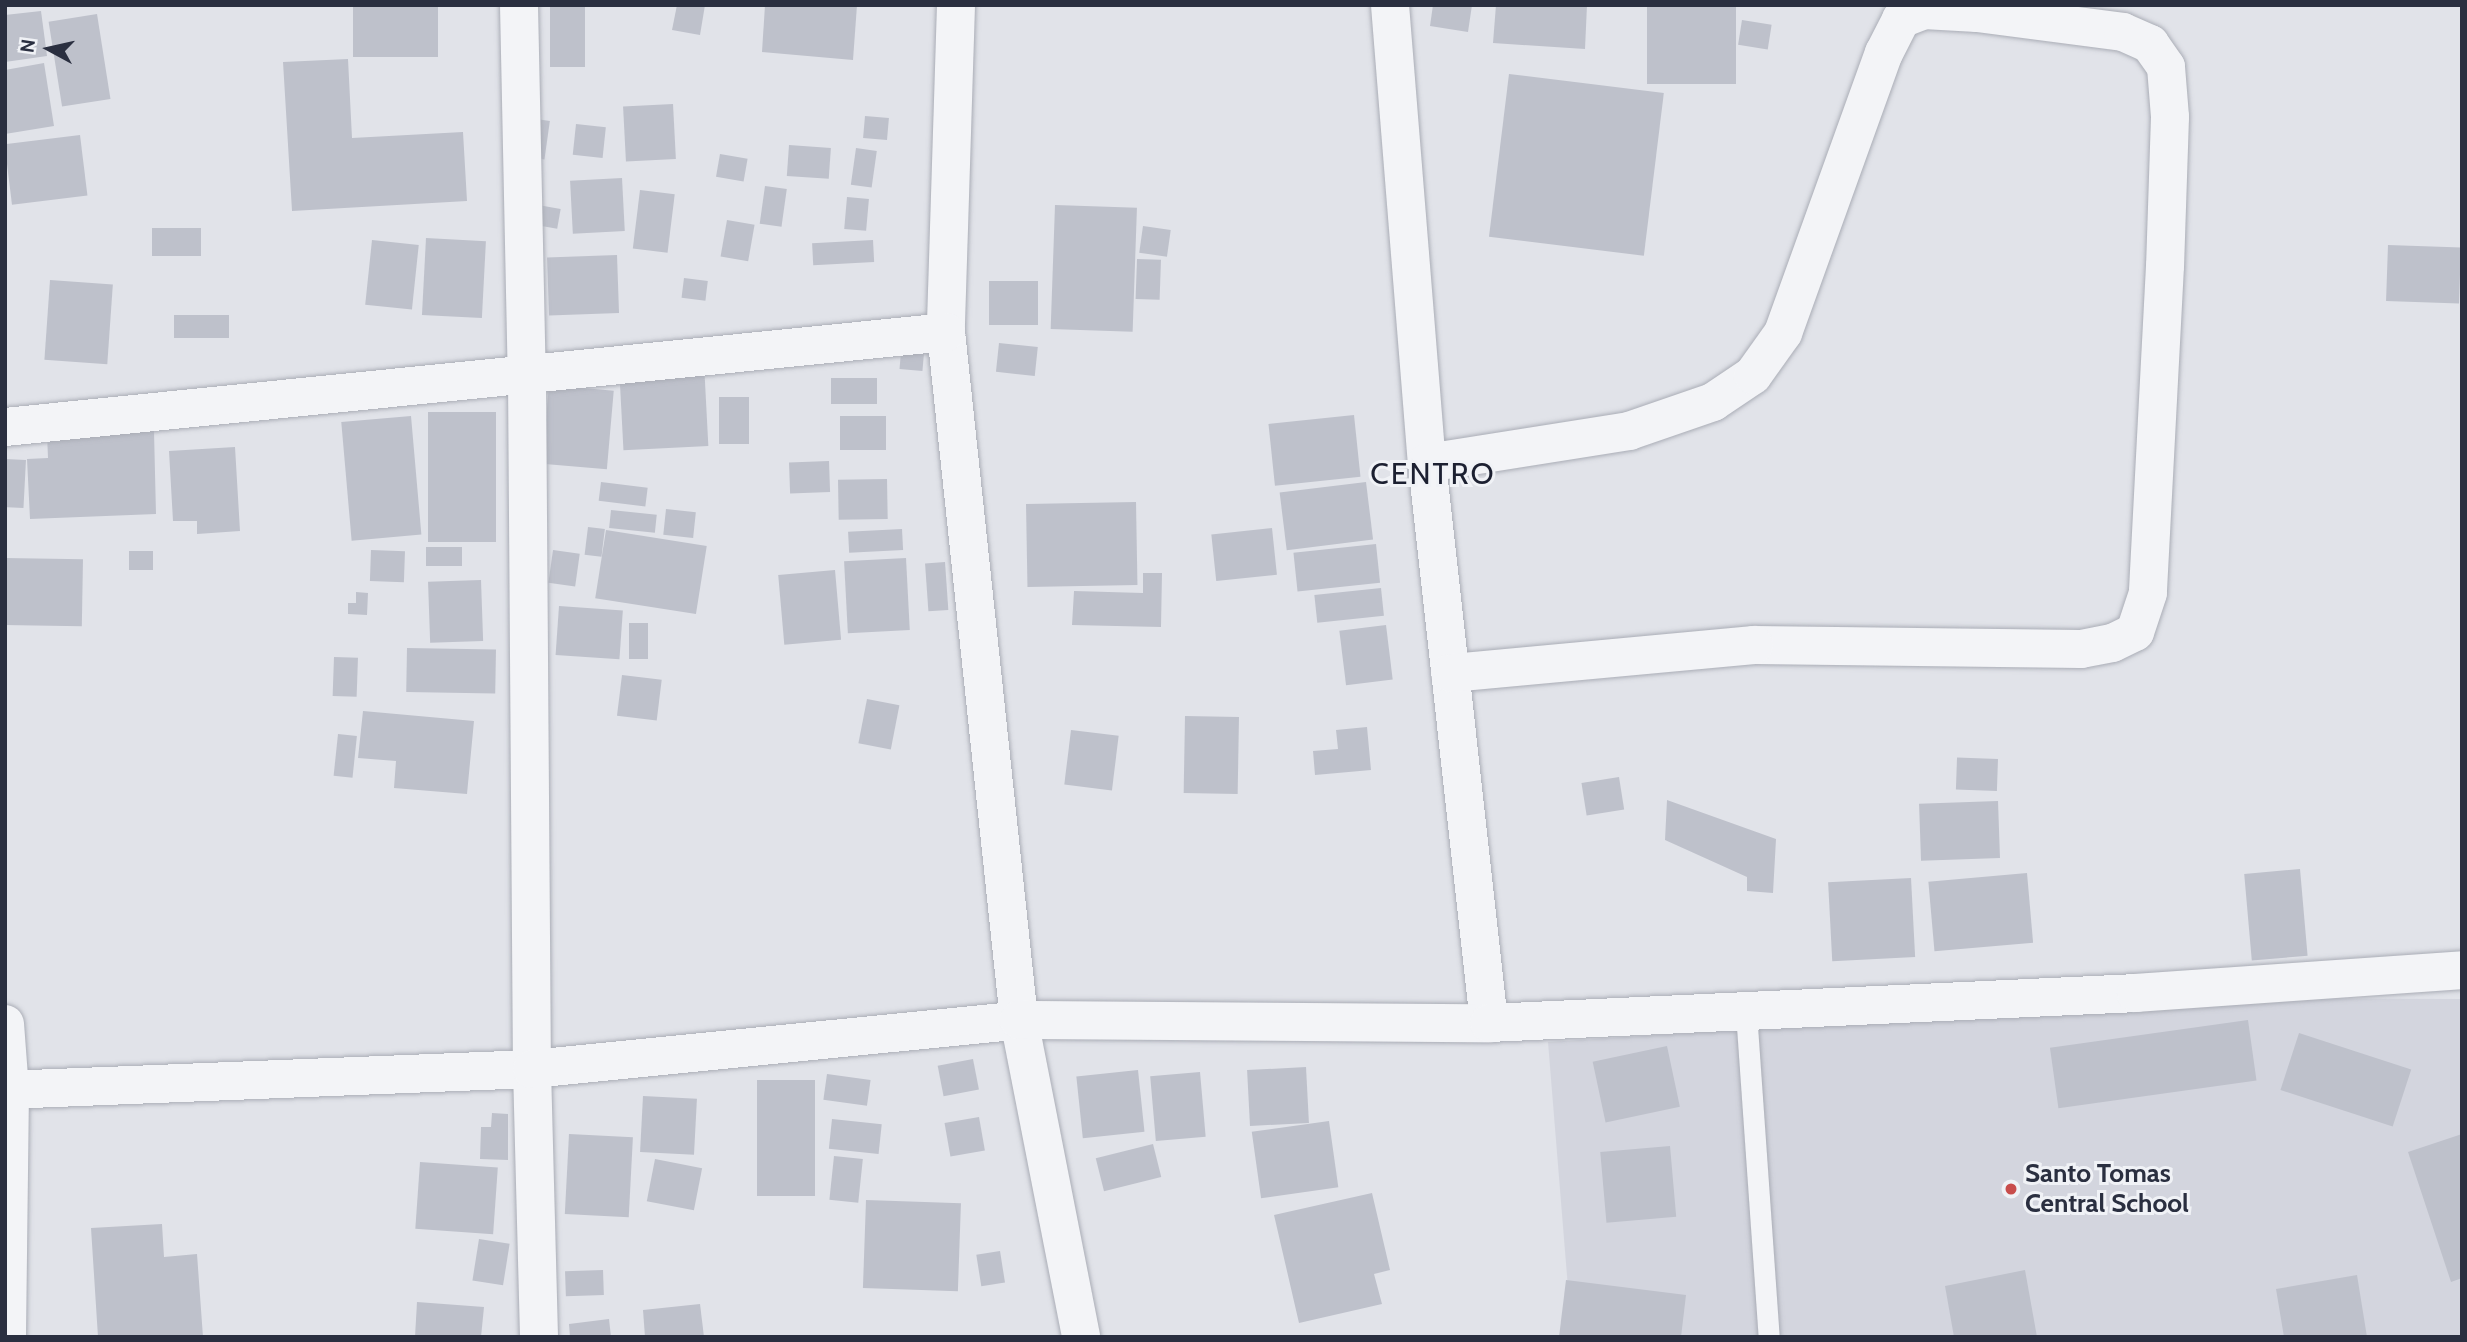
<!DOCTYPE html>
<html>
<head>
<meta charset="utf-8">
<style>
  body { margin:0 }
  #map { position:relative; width:2467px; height:1342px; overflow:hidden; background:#e1e3e9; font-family:Cabin,sans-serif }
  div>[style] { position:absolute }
  .built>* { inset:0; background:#d3d5de }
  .building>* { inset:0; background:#bec1cb; transform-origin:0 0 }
  .roads { filter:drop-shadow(0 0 2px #aaadb6) drop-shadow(0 0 2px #aaadb6) }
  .service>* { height:21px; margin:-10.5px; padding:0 10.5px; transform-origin:10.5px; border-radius:10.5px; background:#f3f4f7 }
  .minor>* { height:38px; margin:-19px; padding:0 19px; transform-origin:19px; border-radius:19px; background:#f3f4f7 }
  .dots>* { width:19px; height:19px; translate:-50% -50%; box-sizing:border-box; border:4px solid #f0f2f6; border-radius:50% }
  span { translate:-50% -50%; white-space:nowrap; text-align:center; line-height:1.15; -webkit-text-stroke:6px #f0f2f6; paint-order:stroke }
  .poi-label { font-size:26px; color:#2a2f40; font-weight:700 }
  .left { translate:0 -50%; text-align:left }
  .quarter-label { font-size:30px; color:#1c2031; letter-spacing:2px }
  .frame { position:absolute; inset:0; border:7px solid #2a2f40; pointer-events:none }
  .north { position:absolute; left:14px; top:14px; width:70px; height:70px; -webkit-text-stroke:5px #f0f2f6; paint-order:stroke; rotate:278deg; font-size:19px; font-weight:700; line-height:28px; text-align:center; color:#2a2f40 }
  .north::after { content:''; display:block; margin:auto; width:24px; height:32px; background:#2a2f40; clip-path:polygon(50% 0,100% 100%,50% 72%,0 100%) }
</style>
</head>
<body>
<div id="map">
  <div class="built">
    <div style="clip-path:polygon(2243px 998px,2462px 999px,2462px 1337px,1572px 1337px,1548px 1042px)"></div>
  </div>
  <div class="building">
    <div style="left:353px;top:5px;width:85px;height:52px"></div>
    <div style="left:550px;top:5px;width:35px;height:62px"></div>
    <div style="clip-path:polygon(677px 5px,705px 5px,700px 35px,672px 30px)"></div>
    <div style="clip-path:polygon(765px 5px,857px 5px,853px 60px,762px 52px)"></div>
    <div style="clip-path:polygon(1433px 5px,1472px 5px,1468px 32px,1430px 26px)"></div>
    <div style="clip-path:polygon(1496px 5px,1587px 5px,1585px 49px,1493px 43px)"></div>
    <div style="left:1647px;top:5px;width:89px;height:79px"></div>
    <div style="clip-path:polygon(41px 11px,47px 56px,5px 62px,5px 15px)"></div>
    <div style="left:97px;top:14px;width:86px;height:49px;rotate:81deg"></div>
    <div style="left:1742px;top:20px;width:30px;height:25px;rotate:9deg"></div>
    <div style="clip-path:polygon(348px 59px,352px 138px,463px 132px,467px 201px,292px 211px,283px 62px)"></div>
    <div style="clip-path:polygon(44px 63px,54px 126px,5px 134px,5px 70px)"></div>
    <div style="left:1509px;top:74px;width:156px;height:164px;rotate:7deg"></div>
    <div style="left:673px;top:104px;width:55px;height:50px;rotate:87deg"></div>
    <div style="left:865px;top:116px;width:24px;height:22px;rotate:5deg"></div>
    <div style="left:536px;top:119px;width:14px;height:39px;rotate:8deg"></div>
    <div style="left:576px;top:124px;width:30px;height:31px;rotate:6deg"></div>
    <div style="left:80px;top:135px;width:61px;height:76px;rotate:83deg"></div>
    <div style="left:789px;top:145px;width:42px;height:31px;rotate:4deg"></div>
    <div style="left:856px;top:148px;width:21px;height:37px;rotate:8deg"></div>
    <div style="left:720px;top:154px;width:28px;height:23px;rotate:10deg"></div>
    <div style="left:622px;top:178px;width:53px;height:52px;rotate:87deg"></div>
    <div style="left:765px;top:186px;width:22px;height:38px;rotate:8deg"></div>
    <div style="left:640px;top:190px;width:35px;height:59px;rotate:7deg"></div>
    <div style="left:847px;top:197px;width:22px;height:32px;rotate:5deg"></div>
    <div style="left:538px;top:205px;width:23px;height:20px;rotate:10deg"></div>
    <div style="left:1055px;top:205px;width:82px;height:124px;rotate:2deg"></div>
    <div style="left:727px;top:220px;width:28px;height:37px;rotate:10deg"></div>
    <div style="left:1143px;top:226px;width:28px;height:27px;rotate:8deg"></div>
    <div style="left:152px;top:228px;width:49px;height:28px"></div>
    <div style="left:426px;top:238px;width:60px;height:77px;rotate:3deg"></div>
    <div style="left:372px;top:240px;width:47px;height:65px;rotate:6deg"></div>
    <div style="left:873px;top:240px;width:22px;height:61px;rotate:87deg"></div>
    <div style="left:2388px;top:245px;width:73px;height:56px;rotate:2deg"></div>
    <div style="left:617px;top:255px;width:58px;height:70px;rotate:88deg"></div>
    <div style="left:1137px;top:259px;width:24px;height:40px;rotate:2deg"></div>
    <div style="left:684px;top:278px;width:24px;height:20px;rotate:7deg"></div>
    <div style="left:50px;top:280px;width:63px;height:80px;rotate:4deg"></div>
    <div style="left:989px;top:281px;width:49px;height:44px"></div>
    <div style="left:174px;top:315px;width:55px;height:23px"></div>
    <div style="left:999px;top:343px;width:39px;height:29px;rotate:6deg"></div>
    <div style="left:901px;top:352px;width:23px;height:17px;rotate:5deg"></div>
    <div style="left:704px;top:363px;width:83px;height:85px;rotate:87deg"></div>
    <div style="left:831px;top:378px;width:46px;height:26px"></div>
    <div style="left:549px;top:385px;width:65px;height:79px;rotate:5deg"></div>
    <div style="left:749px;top:397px;width:47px;height:30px;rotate:90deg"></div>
    <div style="left:496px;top:412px;width:130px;height:68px;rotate:90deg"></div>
    <div style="left:1354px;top:415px;width:62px;height:86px;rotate:84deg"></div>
    <div style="left:411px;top:416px;width:119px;height:70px;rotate:85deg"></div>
    <div style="left:840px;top:416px;width:46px;height:34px"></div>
    <div style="clip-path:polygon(154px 431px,156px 514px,30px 519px,27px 459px,48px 458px,47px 434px)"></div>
    <div style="clip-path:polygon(235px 447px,240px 531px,197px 534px,197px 521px,173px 521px,169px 451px)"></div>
    <div style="left:5px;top:459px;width:21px;height:48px;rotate:3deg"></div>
    <div style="left:829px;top:461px;width:31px;height:40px;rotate:88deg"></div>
    <div style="left:887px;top:479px;width:40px;height:49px;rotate:89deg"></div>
    <div style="left:601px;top:482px;width:47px;height:19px;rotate:7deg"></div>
    <div style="left:1366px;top:482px;width:58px;height:87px;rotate:83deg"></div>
    <div style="left:1136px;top:502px;width:83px;height:110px;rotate:89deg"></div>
    <div style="left:666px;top:509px;width:30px;height:26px;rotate:6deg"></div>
    <div style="left:611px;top:510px;width:46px;height:18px;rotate:6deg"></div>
    <div style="left:588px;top:527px;width:17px;height:28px;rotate:7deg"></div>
    <div style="left:1272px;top:528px;width:47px;height:61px;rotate:84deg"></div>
    <div style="left:902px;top:529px;width:21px;height:54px;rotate:87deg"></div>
    <div style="left:606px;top:530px;width:102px;height:69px;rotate:9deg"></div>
    <div style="left:1376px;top:544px;width:39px;height:83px;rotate:84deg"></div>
    <div style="left:426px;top:547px;width:36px;height:19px"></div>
    <div style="left:371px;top:550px;width:34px;height:31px;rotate:2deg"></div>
    <div style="left:553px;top:550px;width:27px;height:33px;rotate:8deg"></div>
    <div style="left:129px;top:551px;width:24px;height:19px"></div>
    <div style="left:5px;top:558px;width:78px;height:67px;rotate:1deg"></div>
    <div style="left:906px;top:558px;width:72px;height:62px;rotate:87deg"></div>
    <div style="left:945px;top:562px;width:48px;height:20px;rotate:86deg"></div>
    <div style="left:835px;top:570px;width:70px;height:57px;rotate:85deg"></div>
    <div style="clip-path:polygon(1143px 573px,1162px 573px,1161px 627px,1072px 625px,1074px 591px,1143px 593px)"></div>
    <div style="left:481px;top:580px;width:61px;height:53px;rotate:88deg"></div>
    <div style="left:1381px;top:588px;width:28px;height:67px;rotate:84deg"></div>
    <div style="clip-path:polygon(356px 592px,368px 593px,367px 615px,348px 614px,348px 603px,356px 603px)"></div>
    <div style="left:559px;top:606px;width:64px;height:49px;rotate:4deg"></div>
    <div style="left:629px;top:623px;width:19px;height:36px"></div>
    <div style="left:1386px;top:625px;width:55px;height:47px;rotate:83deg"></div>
    <div style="left:407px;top:648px;width:89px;height:44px;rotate:1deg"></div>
    <div style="left:334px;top:657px;width:24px;height:39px;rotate:2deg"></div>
    <div style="left:622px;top:675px;width:40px;height:41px;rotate:7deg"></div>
    <div style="left:867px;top:699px;width:33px;height:45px;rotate:11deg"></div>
    <div style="clip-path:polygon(363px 711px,474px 721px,467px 794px,394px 788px,396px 761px,358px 758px)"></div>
    <div style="left:1185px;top:716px;width:54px;height:77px;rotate:1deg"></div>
    <div style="clip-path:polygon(1367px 727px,1371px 770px,1315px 775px,1313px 751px,1338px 749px,1336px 730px)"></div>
    <div style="left:1071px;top:730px;width:48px;height:55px;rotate:7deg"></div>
    <div style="left:338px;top:734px;width:19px;height:42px;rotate:6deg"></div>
    <div style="left:1998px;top:759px;width:32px;height:41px;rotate:92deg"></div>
    <div style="left:1619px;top:777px;width:33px;height:38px;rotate:81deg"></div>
    <div style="clip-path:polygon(1667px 800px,1776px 839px,1773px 893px,1747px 891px,1747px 877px,1665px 840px)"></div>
    <div style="left:1998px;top:801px;width:57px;height:79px;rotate:88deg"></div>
    <div style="left:2300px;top:869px;width:87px;height:56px;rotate:85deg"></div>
    <div style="left:2027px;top:873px;width:70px;height:99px;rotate:85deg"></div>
    <div style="left:1911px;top:878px;width:79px;height:83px;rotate:87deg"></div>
    <div style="left:2248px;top:1020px;width:61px;height:200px;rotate:82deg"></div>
    <div style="left:2299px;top:1033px;width:118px;height:60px;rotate:18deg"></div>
    <div style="left:1667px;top:1046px;width:62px;height:76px;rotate:78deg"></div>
    <div style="left:973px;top:1059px;width:31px;height:36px;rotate:79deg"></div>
    <div style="left:1306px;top:1067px;width:56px;height:59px;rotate:87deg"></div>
    <div style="left:1138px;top:1070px;width:62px;height:62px;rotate:84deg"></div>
    <div style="left:1200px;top:1072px;width:65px;height:50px;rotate:85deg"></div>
    <div style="left:827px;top:1074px;width:44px;height:26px;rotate:8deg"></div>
    <div style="left:757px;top:1080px;width:58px;height:116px"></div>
    <div style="left:643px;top:1096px;width:54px;height:56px;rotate:3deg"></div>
    <div style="clip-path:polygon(492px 1113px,508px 1114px,508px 1160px,480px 1159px,481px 1127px,491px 1127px)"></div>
    <div style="left:979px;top:1117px;width:34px;height:35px;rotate:80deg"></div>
    <div style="left:832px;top:1119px;width:50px;height:30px;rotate:6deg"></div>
    <div style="left:1329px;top:1121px;width:67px;height:78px;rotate:82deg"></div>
    <div style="left:569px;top:1134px;width:64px;height:80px;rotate:3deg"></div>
    <div style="clip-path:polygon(2462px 1134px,2462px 1278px,2451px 1282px,2408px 1152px)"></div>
    <div style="left:1153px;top:1144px;width:34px;height:59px;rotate:76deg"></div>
    <div style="left:1670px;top:1146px;width:71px;height:70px;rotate:85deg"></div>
    <div style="left:834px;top:1156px;width:29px;height:44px;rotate:6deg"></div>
    <div style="left:655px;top:1159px;width:48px;height:43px;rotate:11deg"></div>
    <div style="left:420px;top:1162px;width:78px;height:67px;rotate:4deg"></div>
    <div style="clip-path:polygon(1372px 1193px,1390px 1270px,1374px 1274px,1382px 1304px,1299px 1323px,1274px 1215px)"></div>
    <div style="left:866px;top:1200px;width:95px;height:88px;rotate:2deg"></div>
    <div style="clip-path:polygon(162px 1224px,164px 1257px,197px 1254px,203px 1337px,98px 1337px,91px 1228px)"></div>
    <div style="left:479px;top:1239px;width:31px;height:42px;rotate:9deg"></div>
    <div style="left:1000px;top:1251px;width:32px;height:24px;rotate:81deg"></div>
    <div style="left:603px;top:1270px;width:25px;height:38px;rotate:88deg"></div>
    <div style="clip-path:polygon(2025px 1270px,2037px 1337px,1954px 1337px,1945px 1286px)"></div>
    <div style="clip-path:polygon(2357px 1275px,2367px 1337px,2284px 1337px,2276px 1289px)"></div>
    <div style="clip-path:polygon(1566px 1280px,1686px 1295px,1681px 1337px,1559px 1337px)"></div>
    <div style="clip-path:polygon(417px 1302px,484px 1307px,481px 1337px,415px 1337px)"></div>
    <div style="clip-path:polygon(700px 1304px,704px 1337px,645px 1337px,643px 1310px)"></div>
    <div style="clip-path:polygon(609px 1319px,611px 1337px,570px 1337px,569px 1324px)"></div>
  </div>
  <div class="roads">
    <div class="service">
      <div style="left:1746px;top:1012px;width:326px;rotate:86deg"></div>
    </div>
    <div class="minor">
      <div style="left:519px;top:5px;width:372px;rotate:88.8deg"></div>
      <div style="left:527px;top:377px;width:692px;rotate:89.59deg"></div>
      <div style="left:532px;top:1069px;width:268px;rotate:88.5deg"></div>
      <div style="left:956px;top:5px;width:327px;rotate:91.8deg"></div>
      <div style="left:946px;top:332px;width:692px;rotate:83.94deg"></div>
      <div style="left:1019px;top:1020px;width:323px;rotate:78.9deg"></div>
      <div style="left:1390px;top:5px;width:459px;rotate:85.4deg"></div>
      <div style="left:1427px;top:463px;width:563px;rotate:83.68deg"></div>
      <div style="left:5px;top:427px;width:946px;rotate:-5.76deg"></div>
      <div style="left:1427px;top:463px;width:205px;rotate:-9deg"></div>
      <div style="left:1629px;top:431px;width:89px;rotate:-19deg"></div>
      <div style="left:1713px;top:402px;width:48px;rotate:-34deg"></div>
      <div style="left:1753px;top:375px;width:52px;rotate:-54.5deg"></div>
      <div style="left:1783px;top:333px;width:298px;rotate:-70.2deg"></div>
      <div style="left:1884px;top:53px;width:38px;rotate:-63deg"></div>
      <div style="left:1901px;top:19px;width:25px;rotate:-21deg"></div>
      <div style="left:1924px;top:10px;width:53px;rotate:3.2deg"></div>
      <div style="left:1977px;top:13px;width:147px;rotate:7.4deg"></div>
      <div style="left:2123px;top:32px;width:30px;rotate:24deg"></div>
      <div style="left:2150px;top:44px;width:28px;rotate:55deg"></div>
      <div style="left:2166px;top:67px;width:50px;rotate:85.4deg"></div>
      <div style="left:2170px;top:117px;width:149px;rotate:91.9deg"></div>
      <div style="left:2165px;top:266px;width:327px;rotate:93deg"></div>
      <div style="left:2148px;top:593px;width:41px;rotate:108.4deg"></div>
      <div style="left:2135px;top:632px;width:25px;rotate:154deg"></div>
      <div style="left:2112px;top:643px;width:32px;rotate:169deg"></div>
      <div style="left:2081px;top:649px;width:327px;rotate:-179.3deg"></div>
      <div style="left:1754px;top:645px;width:305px;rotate:174.7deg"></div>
      <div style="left:5px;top:1024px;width:66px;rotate:85.7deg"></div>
      <div style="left:10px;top:1090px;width:247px;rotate:90.7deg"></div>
      <div style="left:5px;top:1090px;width:527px;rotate:-2.28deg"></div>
      <div style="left:532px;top:1069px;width:489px;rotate:-5.7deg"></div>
      <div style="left:1019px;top:1020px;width:470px;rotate:0.4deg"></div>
      <div style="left:1489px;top:1023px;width:648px;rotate:-2.65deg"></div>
      <div style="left:2136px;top:993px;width:327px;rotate:-4deg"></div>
    </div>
  </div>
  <div class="dots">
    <div style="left:2011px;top:1189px;background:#c84d4c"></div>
  </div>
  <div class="poi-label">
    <span class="left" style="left:2025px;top:1189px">Santo Tomas<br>Central School</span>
  </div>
  <div class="quarter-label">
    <span style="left:1433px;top:474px">CENTRO</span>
  </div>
  <div class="frame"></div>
  <div class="north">N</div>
</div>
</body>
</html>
